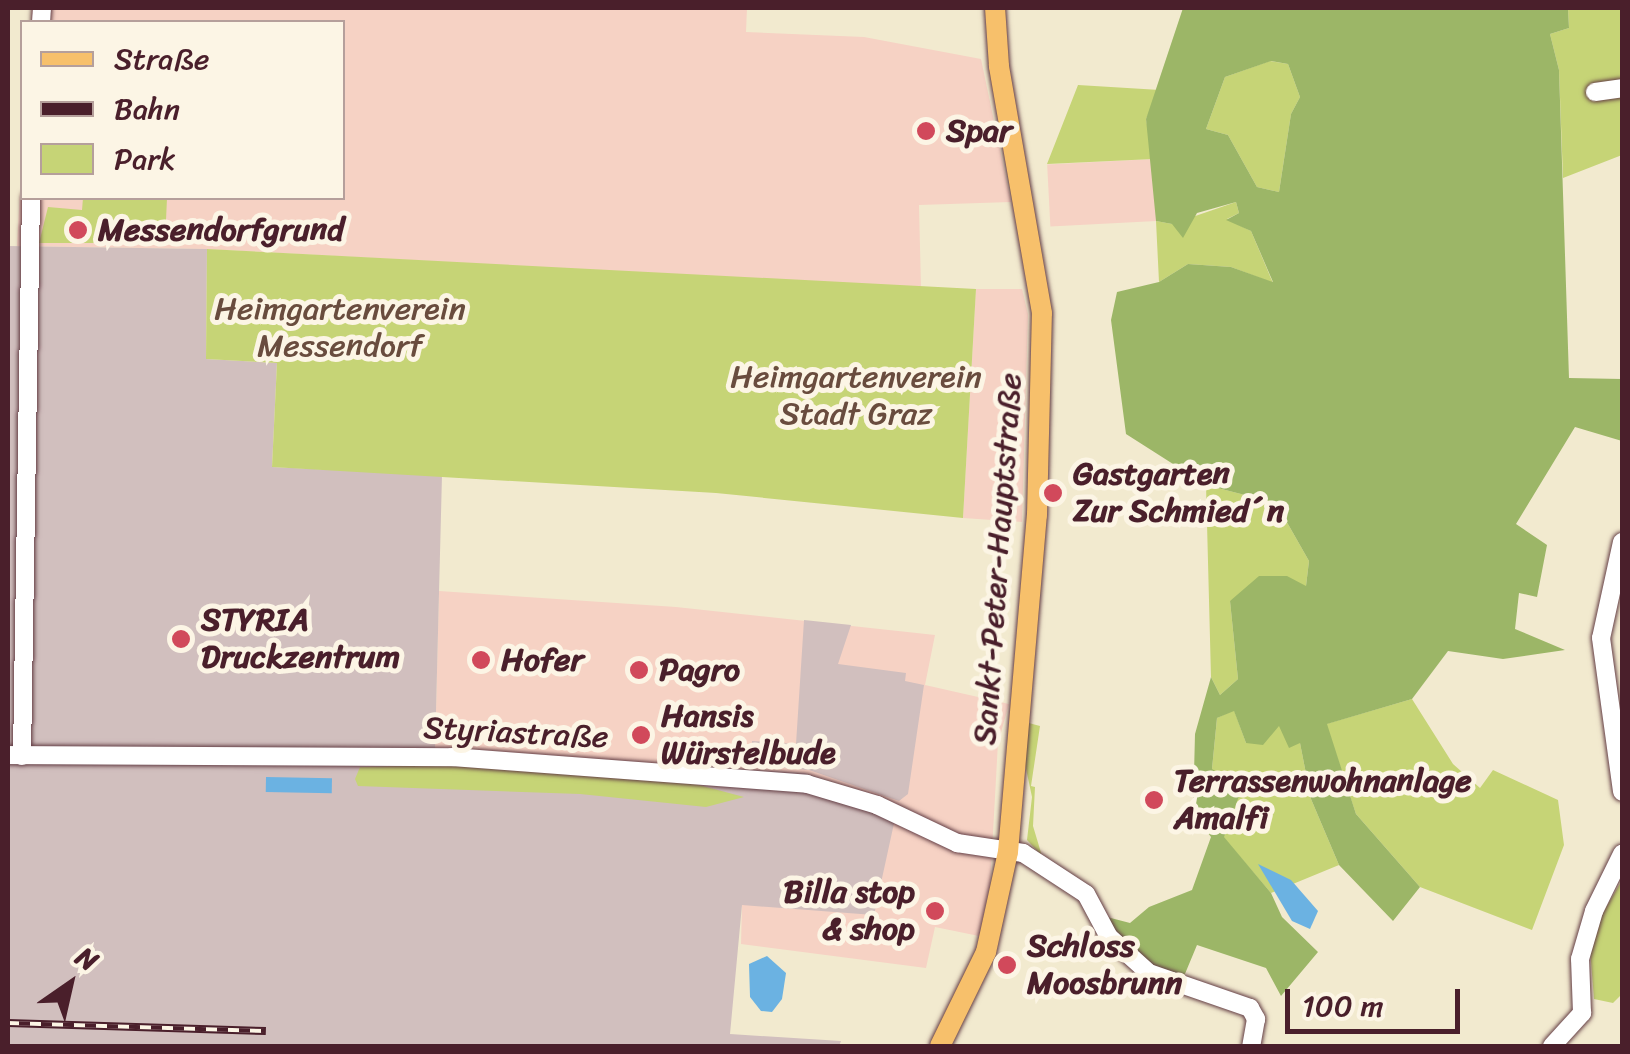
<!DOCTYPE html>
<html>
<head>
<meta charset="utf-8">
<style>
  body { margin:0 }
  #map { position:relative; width:1630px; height:1054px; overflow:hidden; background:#f2eacf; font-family:Sriracha,sans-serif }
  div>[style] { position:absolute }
  .built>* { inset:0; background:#f6d2c4; transform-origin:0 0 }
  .industrial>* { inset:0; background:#d1bfbe }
  .green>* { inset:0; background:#c6d476 }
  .forest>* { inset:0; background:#9cb667 }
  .water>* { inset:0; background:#6bb2e2; transform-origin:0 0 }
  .roads { filter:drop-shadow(0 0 2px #633d44) drop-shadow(0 0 2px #633d44) }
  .minor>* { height:18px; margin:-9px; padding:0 9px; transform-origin:9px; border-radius:9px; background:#fff }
  .major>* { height:20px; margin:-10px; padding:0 10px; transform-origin:10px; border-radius:10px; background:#f7c06b }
  .rail>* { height:8px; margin-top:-4px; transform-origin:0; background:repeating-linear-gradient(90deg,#fcf5e5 0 11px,#4a1f2b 0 22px); box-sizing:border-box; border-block:2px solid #4a1f2b }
  .dots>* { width:28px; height:28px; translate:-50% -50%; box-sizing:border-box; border:5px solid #fcf5e5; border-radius:50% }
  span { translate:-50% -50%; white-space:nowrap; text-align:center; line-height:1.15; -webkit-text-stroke:10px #fcf5e5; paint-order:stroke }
  .poi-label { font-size:32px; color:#4a1f2b; font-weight:700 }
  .left { translate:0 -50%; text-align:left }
  .right { translate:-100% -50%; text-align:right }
  .park-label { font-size:32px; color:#694c3e }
  .street-label { font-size:32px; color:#4a1f2b }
  .frame { position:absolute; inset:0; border:10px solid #4a1f2b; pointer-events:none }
  .legend { position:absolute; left:20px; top:20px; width:325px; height:180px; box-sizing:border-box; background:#fcf5e5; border:2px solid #b59f9b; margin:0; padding:12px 18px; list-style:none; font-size:30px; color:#4a1f2b }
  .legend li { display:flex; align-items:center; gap:20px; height:50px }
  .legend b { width:50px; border:2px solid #b59f9b }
  .north { position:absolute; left:20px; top:934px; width:100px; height:100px; -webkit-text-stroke:8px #fcf5e5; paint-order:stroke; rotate:34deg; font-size:28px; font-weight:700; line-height:40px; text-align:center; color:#4a1f2b }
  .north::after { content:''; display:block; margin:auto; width:35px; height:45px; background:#4a1f2b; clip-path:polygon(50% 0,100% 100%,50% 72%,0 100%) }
  .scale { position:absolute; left:1285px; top:989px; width:175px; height:45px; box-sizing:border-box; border:5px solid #4a1f2b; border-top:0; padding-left:12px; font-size:30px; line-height:35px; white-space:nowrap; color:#4a1f2b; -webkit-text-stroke:8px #fcf5e5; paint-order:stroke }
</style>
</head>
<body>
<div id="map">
  <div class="built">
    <div style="clip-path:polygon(32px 8px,747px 8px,746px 32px,864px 37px,981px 59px,1011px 202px,919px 205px,921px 288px,207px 249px,17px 246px,22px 155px,22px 198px,342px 198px,342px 22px,31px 22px)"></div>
    <div style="left:1153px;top:159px;width:62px;height:106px;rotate:87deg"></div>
    <div style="clip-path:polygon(976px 289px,1022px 289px,1028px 314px,1022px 522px,963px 518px)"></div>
    <div style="clip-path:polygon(439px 591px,676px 607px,935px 635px,925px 685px,1009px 704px,998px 743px,990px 886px,979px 936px,935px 927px,926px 968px,741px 944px,742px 905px,849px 787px,805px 773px,435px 751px)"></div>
  </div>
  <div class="industrial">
    <div style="clip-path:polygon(8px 246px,207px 249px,206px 359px,277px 363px,272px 467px,442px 475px,435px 751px,805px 773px,898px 805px,874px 915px,742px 905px,730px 1034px,841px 1041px,839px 1046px,8px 1046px)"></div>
    <div style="clip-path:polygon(804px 620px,851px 625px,838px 664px,906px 673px,905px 681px,924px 685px,908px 794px,899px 801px,809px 770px,751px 765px,752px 741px,796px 744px)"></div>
  </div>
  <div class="green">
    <div style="clip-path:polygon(1568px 8px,1622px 8px,1622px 155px,1563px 178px,1559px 70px,1550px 34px,1569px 28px)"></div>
    <div style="clip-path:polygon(1270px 61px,1288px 64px,1300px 97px,1291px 114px,1279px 192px,1257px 187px,1228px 135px,1206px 129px,1225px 77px)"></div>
    <div style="clip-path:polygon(1078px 85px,1160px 90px,1146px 119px,1153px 159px,1047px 164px)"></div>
    <div style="clip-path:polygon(83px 198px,167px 198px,165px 243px,39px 243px,48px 207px,82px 210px)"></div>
    <div style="clip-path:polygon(1236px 202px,1239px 213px,1227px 219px,1251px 231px,1273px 283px,1231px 267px,1188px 264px,1159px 282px,1156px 221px,1172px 224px)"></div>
    <div style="clip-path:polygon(207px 249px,976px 289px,963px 518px,716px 493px,272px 467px,277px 363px,206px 359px)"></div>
    <div style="clip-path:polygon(1206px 485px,1276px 503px,1309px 561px,1306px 586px,1230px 601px,1238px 679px,1220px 695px,1211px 677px)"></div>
    <div style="clip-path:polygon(1412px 699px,1453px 764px,1480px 788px,1493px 770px,1558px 800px,1564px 845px,1532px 930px,1420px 887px,1356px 814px,1326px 724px)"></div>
    <div style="clip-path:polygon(1234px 710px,1246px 743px,1279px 725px,1300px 743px,1311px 799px,1339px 865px,1271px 893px,1223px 837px,1212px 769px,1217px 718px)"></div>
    <div style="clip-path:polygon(1025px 722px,1040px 726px,1031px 786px,1035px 787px,1033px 826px,1042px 856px,1027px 840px,1032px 797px,1024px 759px)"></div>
    <div style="clip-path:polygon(442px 765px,684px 781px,744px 797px,706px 807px,580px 794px,358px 786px,355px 779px,360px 767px)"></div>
    <div style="clip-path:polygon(1622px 880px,1622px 994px,1613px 1003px,1594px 999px,1589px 937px)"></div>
  </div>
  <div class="forest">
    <div style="clip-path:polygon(evenodd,1183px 8px,1568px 8px,1569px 28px,1550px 34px,1559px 70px,1569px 378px,1622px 379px,1622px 441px,1575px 427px,1516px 524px,1547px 545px,1537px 597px,1519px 593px,1515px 629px,1565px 650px,1503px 659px,1448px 651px,1412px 699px,1327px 724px,1356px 814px,1420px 887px,1393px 921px,1339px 865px,1311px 799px,1300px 743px,1289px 748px,1279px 726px,1263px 745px,1246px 743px,1234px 711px,1217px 718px,1212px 769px,1242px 788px,1224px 837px,1271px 893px,1282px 917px,1318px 952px,1281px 996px,1266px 968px,1197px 945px,1182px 981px,1106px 945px,1107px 917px,1130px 923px,1149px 907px,1192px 890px,1211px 837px,1193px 813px,1195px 734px,1211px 677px,1220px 695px,1238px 679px,1230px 601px,1259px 576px,1287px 576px,1306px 586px,1309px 561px,1276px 503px,1206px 485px,1126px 434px,1111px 320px,1117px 292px,1159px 282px,1188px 264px,1231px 267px,1273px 282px,1251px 231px,1226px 220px,1239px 213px,1236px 202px,1197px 213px,1183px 238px,1172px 224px,1156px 221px,1146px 119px,1183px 8px,1271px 61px,1288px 64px,1300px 97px,1291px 114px,1279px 192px,1257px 187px,1228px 135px,1206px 129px,1225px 77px,1271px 61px)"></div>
  </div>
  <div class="water">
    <div style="left:266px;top:777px;width:66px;height:15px;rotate:1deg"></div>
    <div style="clip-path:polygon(1258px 864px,1291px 880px,1318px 911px,1310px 929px,1292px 921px)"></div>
    <div style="clip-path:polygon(767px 956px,786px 973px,782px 999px,772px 1012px,761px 1011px,750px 997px,749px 964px)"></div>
  </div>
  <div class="roads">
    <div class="minor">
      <div style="left:41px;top:22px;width:14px;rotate:-86deg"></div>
      <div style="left:1595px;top:92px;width:27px;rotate:-8deg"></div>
      <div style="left:1622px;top:542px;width:98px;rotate:102.3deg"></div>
      <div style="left:1601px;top:638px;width:155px;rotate:82.2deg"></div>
      <div style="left:8px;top:755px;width:444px;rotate:0.3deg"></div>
      <div style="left:452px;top:757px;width:356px;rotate:4.3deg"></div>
      <div style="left:807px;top:784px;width:73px;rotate:16.7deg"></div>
      <div style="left:877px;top:805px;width:89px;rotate:25.4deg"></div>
      <div style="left:957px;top:843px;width:67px;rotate:8.6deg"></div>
      <div style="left:1023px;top:853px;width:75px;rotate:33.1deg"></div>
      <div style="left:1086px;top:894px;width:49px;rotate:61.9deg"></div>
      <div style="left:1109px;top:937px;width:54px;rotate:42deg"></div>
      <div style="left:1149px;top:973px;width:107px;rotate:19.1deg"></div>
      <div style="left:1250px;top:1008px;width:13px;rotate:61deg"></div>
      <div style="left:1256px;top:1019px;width:27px;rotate:100deg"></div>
      <div style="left:22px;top:756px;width:558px;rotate:-89.08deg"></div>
      <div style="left:1552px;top:1046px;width:45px;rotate:-47.7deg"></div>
      <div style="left:1582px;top:1013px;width:54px;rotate:-92.1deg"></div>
      <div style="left:1580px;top:959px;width:50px;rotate:-73.7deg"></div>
      <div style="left:1594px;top:911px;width:64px;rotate:-63.8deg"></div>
    </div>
    <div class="major">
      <div style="left:940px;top:1046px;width:105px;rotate:-63.9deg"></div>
      <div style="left:986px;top:952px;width:102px;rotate:-77.6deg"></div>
      <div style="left:1008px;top:852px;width:338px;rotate:-85.1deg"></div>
      <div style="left:1037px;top:515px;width:202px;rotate:-88.6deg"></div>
      <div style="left:1042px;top:313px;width:251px;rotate:-99.9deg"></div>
      <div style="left:999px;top:66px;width:58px;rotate:-93.9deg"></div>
    </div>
  </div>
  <div class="rail">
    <div style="left:8px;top:1023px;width:258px;rotate:1.8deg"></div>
  </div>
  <div class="dots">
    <div style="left:926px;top:131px;background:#d1495b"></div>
    <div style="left:78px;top:230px;background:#d1495b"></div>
    <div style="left:1053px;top:493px;background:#d1495b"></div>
    <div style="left:181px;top:639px;background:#d1495b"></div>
    <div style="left:481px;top:660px;background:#d1495b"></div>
    <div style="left:639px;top:670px;background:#d1495b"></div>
    <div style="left:641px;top:735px;background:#d1495b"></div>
    <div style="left:1154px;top:800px;background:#d1495b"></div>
    <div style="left:935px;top:911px;background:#d1495b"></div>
    <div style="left:1007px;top:965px;background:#d1495b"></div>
  </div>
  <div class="poi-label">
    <span class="left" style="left:946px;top:131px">Spar</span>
    <span class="left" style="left:98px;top:230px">Messendorfgrund</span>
    <span class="left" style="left:1073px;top:493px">Gastgarten<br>Zur Schmied´n</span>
    <span class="left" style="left:201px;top:639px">STYRIA<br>Druckzentrum</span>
    <span class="left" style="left:501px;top:660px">Hofer</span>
    <span class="left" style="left:659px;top:670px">Pagro</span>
    <span class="left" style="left:661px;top:735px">Hansis<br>Würstelbude</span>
    <span class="left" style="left:1174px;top:800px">Terrassenwohnanlage<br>Amalfi</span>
    <span class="right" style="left:915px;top:911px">Billa stop<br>&amp; shop</span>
    <span class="left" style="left:1027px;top:965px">Schloss<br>Moosbrunn</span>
  </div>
  <div class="park-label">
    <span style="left:340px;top:328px">Heimgartenverein<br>Messendorf</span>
    <span style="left:856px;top:396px">Heimgartenverein<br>Stadt Graz</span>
  </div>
  <div class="street-label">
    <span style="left:998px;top:559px;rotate:-86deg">Sankt-Peter-Hauptstraße</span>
    <span style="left:516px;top:733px;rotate:3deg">Styriastraße</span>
  </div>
  <div class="frame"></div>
  <ul class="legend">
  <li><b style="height:12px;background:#f7c06b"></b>Straße</li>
  <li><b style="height:12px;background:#4a1f2b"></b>Bahn</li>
  <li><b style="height:28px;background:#c6d476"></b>Park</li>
  </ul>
  <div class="north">N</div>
  <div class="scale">100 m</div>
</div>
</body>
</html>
